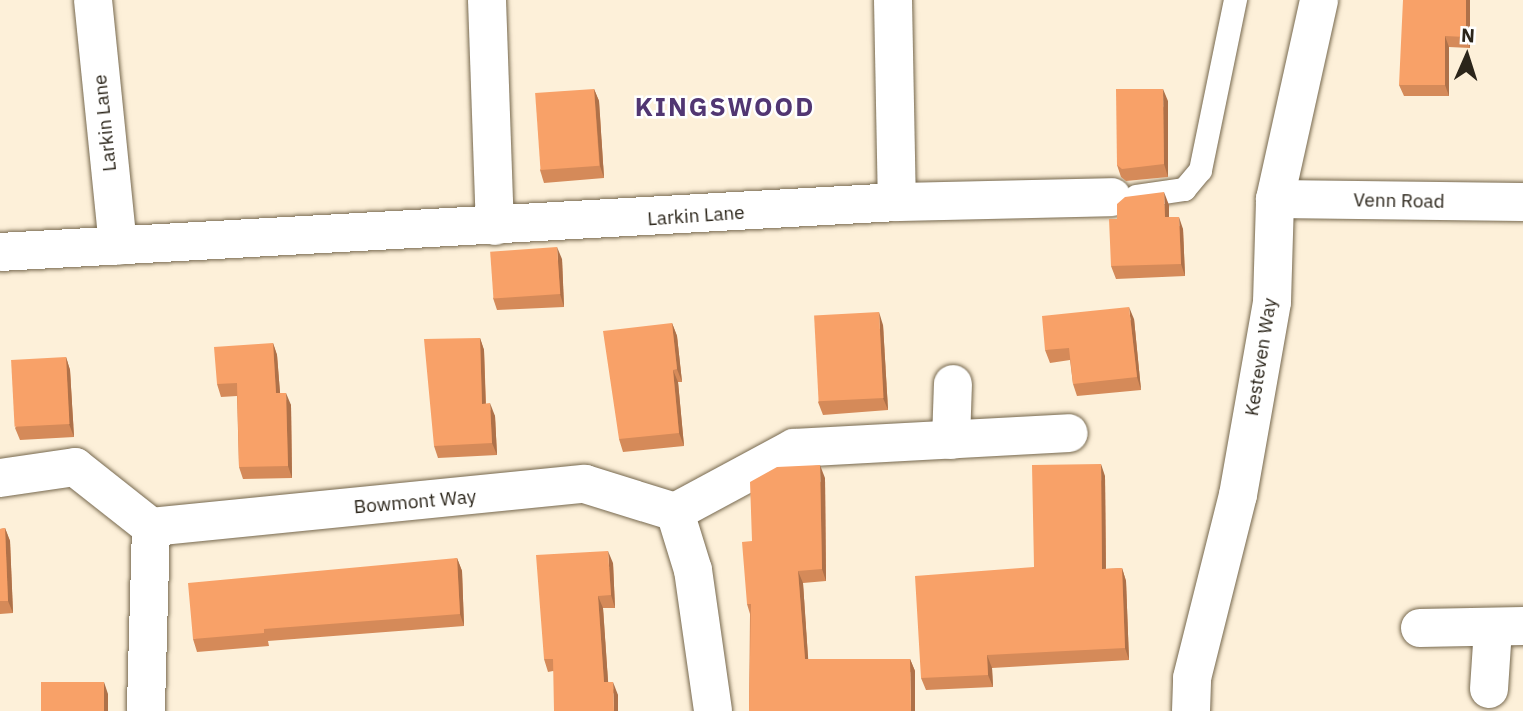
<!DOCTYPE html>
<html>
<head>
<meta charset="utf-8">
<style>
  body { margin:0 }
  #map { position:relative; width:1523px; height:711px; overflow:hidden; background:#fdf0d9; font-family:"IBM Plex Sans",sans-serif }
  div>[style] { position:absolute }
  .roads { filter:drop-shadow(0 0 2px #76684e) drop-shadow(0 0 2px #76684e) }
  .service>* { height:23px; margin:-11.5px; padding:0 11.5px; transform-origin:11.5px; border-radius:11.5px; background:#fff }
  .minor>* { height:38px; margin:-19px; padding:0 19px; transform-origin:19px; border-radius:19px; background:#fff }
  .tertiary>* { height:38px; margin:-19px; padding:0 19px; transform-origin:19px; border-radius:19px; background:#fff }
  .wall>* { inset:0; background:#d58a59 }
  .shaded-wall>* { inset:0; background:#ae7149 }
  .building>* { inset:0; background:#f8a168; transform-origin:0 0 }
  span { translate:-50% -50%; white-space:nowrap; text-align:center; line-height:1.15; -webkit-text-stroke:5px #fff; paint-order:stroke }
  .street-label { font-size:19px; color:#2b251a }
  .district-label { font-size:26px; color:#513672; font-weight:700; letter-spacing:2px }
  .north { position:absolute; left:1432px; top:21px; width:70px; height:70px; -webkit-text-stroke:5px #fff; paint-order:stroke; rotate:3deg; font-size:19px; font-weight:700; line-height:28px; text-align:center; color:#2b251a }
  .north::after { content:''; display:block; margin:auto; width:24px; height:32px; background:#2b251a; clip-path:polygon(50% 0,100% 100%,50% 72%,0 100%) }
</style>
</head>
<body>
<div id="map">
  <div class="roads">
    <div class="service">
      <div style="left:1136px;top:196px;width:49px;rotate:-8.3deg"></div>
      <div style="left:1184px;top:189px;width:25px;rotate:-50deg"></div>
      <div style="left:1200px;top:170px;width:174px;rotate:-78.4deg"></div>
    </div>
    <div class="minor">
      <div style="left:93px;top:0;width:247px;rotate:84.2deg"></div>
      <div style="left:487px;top:0;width:226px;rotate:88deg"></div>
      <div style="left:893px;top:0;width:202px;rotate:88.9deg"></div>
      <div style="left:1275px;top:199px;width:248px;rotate:0.7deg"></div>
      <div style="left:0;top:252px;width:898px;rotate:-3.19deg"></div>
      <div style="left:897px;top:202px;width:215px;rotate:-1.3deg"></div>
      <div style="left:951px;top:440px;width:56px;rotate:-88deg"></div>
      <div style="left:0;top:478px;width:76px;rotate:-8.3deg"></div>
      <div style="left:75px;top:467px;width:97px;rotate:38.3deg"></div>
      <div style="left:151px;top:527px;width:184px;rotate:91.6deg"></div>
      <div style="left:675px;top:512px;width:135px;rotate:-28.3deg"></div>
      <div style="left:794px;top:448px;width:275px;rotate:-3.1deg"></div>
      <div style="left:151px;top:527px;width:436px;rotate:-5.7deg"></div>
      <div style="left:585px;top:484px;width:94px;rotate:17.3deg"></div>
      <div style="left:675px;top:512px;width:61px;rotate:72.8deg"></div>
      <div style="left:693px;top:570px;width:142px;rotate:81.9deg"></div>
      <div style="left:1420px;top:628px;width:103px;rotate:-1.1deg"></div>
      <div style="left:1489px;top:689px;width:61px;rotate:-86.2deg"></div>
    </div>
    <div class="tertiary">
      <div style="left:1191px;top:711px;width:33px;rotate:-88deg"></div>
      <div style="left:1192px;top:678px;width:189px;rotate:-75.9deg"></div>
      <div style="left:1238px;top:495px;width:196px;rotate:-80deg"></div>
      <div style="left:1272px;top:302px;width:103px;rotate:-88.3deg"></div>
      <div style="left:1275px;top:199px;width:204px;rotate:-77.5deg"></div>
    </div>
  </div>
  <div class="wall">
    <div style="clip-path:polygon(1470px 0,1470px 48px,1449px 47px,1449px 96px,1404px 96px,1399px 85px)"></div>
    <div style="clip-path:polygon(594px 89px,599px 101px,604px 178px,544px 183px,540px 170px)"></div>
    <div style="clip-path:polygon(1168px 101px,1168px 177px,1126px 181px,1121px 177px,1117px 165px)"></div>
    <div style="clip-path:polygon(1169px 205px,1169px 217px,1183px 229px,1185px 276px,1116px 279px,1111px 266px,1117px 219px)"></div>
    <div style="clip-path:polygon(562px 259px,564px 307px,497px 310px,493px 298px)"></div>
    <div style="clip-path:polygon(1134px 319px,1141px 390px,1077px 396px,1073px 384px,1070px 360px,1050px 363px,1045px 350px)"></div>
    <div style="clip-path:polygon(672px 323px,677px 336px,682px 382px,678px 382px,684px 446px,623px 452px,619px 439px)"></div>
    <div style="clip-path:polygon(883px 325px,888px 410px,823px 415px,818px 402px)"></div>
    <div style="clip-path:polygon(480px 338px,484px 350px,486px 404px,495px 416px,497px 455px,438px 458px,434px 446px)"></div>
    <div style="clip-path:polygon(273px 343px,277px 355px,280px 393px,291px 405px,292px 478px,243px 479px,239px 467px,237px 396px,221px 397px,217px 384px)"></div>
    <div style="clip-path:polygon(66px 357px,70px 370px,74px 437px,20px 440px,15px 428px)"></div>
    <div style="clip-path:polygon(1105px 476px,1106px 569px,1122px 568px,1126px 581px,1129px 660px,992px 668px,993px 687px,926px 690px,921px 678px,1034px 567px)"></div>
    <div style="clip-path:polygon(825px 478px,826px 581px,803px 583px,808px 659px,910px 659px,915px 671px,749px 711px,750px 614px,747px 604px,752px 541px)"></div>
    <div style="clip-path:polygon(5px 528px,10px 541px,13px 613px,0 614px,0 529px)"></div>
    <div style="clip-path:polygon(457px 558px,462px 571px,464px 626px,268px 641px,269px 646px,197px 652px,193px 639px)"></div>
    <div style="clip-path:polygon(613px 563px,615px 608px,603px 608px,608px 682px,618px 695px,553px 671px,548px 672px,544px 659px)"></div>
  </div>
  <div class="shaded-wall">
    <div style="clip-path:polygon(1466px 0,1470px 0,1470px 48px,1466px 37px)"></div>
    <div style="clip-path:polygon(1445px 36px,1449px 47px,1449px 96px,1445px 85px)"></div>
    <div style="clip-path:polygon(594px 89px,599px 101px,604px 178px,600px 166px)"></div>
    <div style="clip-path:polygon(1163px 89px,1168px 101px,1168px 177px,1164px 164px)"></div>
    <div style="clip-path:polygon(1164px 192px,1169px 205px,1169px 230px,1165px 217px)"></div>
    <div style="clip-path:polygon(1179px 217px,1183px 229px,1185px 276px,1181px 264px)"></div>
    <div style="clip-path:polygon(557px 247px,562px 259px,564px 307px,560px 294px)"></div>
    <div style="clip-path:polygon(1129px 307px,1134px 319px,1141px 390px,1137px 377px)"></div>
    <div style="clip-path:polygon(879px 312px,883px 325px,888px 410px,883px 398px)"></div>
    <div style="clip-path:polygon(672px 323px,677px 336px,682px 382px,677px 369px)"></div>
    <div style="clip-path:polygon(480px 338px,484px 350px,486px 416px,482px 404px)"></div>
    <div style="clip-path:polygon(273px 343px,277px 355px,281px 405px,276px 393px)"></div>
    <div style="clip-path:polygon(66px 357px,70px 370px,74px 437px,69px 424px)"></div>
    <div style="clip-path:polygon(673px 370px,678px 382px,684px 446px,679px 433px)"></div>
    <div style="clip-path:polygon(286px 393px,291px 405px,292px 478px,288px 466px)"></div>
    <div style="clip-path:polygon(490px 403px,495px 416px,497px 455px,492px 443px)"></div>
    <div style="clip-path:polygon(1101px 464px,1105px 476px,1106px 582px,1102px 569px)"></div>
    <div style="clip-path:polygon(820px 465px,825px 478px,826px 581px,822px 569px)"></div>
    <div style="clip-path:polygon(5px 528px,10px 541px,13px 613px,8px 601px)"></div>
    <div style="clip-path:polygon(608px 551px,613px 563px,615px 608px,611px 595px)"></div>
    <div style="clip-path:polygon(457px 558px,462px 571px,464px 626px,460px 614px)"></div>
    <div style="clip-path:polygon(1122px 568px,1126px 581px,1129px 660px,1125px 648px)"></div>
    <div style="clip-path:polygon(798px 571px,803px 583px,809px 671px,805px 659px)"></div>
    <div style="clip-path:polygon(598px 596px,603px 608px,609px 695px,604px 682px)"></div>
    <div style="clip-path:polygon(987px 655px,992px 668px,993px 687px,988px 675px)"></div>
    <div style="clip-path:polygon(910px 659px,915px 671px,915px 711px,911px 711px)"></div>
    <div style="clip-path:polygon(104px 682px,108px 694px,108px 711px,104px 711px)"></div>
    <div style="clip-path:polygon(613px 682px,618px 695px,618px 711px,614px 711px)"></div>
  </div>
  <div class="building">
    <div style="clip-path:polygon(1403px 0,1466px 0,1466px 37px,1445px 36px,1445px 85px,1399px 85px)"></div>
    <div style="left:594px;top:89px;width:77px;height:59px;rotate:86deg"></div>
    <div style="clip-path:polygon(1116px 89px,1163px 89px,1164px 164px,1122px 169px,1117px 165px)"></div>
    <div style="clip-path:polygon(1164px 192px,1165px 217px,1179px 217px,1181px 264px,1111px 266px,1109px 219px,1117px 219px,1117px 204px,1125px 197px)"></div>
    <div style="left:557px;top:247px;width:47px;height:67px;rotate:86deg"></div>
    <div style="clip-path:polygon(1129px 307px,1137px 377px,1073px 384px,1069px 348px,1045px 350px,1042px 316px)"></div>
    <div style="left:879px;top:312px;width:86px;height:65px;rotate:87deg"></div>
    <div style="clip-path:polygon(672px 323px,677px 369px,673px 370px,679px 433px,619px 439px,603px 331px)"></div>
    <div style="clip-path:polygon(480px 338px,482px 404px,490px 403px,492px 443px,434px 446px,424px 339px)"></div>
    <div style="clip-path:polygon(273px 343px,276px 393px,286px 393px,288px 466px,239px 467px,237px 383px,217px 384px,214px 347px)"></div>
    <div style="left:66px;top:357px;width:67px;height:55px;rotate:87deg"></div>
    <div style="clip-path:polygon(1101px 464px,1102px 569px,1122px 568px,1125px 648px,987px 655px,988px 675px,921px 678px,915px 576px,1034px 567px,1032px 465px)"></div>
    <div style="clip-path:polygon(820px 465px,822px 569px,798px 571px,805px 659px,910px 659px,911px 711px,749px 711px,751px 604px,747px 604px,742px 542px,752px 541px,750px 482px,777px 467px)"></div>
    <div style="clip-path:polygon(5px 528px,8px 601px,0 601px,0 529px)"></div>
    <div style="clip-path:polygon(608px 551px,611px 595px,598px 596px,604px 682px,613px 682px,614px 711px,554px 711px,553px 659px,544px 659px,536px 555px)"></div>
    <div style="clip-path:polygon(457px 558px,460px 614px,264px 629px,264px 633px,193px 639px,188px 583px)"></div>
    <div style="left:41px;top:682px;width:63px;height:29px"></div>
  </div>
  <div class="street-label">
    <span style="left:105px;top:123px;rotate:-96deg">Larkin Lane</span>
    <span style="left:1399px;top:201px;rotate:1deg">Venn Road</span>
    <span style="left:696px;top:216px;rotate:-4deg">Larkin Lane</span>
    <span style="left:1261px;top:357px;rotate:-81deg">Kesteven Way</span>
    <span style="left:415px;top:502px;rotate:-5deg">Bowmont Way</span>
  </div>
  <div class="district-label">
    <span style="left:725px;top:107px">KINGSWOOD</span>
  </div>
  <div class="north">N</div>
</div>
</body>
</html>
